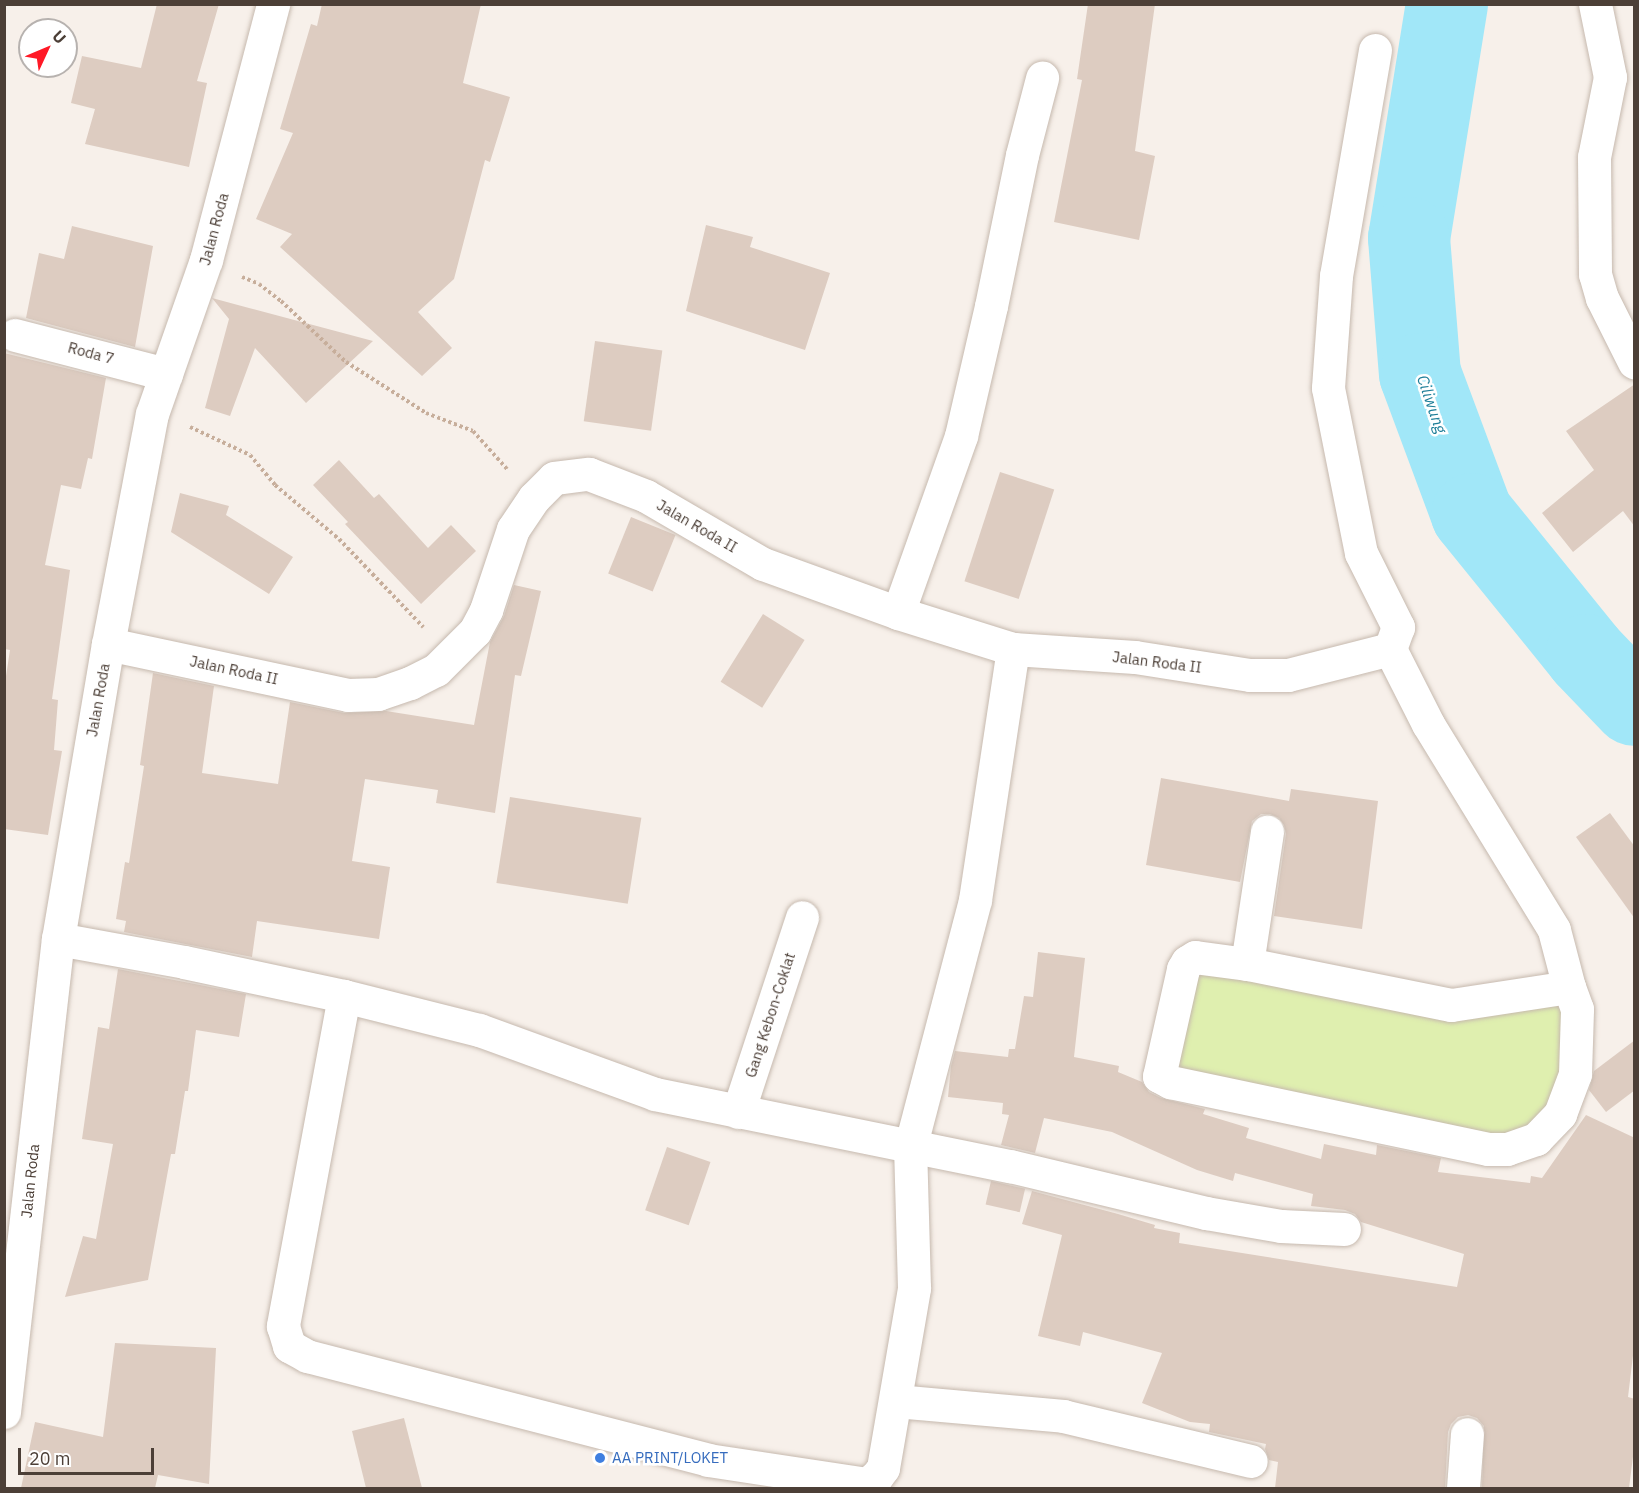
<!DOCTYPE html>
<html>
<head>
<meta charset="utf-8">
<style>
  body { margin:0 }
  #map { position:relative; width:1639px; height:1493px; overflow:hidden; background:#f7f0ea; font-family:"IBM Plex Sans",sans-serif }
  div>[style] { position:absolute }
  .green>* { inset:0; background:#dfefaf }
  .river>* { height:82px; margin:-41px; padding:0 41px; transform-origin:41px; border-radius:41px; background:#a1e7f8 }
  .building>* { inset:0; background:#ddccc1; transform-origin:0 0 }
  .path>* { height:4px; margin-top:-2px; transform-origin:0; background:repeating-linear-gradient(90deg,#c7ae9b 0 3px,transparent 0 6px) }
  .roads { filter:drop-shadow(0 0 2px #c6b9ae) drop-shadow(0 0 2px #c6b9ae) }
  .minor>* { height:33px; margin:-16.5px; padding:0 16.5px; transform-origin:16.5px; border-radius:16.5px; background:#fff }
  .dots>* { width:16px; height:16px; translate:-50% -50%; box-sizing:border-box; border:3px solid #fff; border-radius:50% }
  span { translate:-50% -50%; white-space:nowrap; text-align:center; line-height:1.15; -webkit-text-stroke:5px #fff; paint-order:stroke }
  .street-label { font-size:15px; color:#4c3f37 }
  .shop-label { font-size:15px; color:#366cbe }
  .left { translate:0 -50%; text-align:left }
  .water-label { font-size:16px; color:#1e7e98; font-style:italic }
  .frame { position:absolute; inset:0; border:6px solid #4c3f37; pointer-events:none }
  .north { position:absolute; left:18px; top:18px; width:60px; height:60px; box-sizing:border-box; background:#fff; border:2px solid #b7b2af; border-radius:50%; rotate:46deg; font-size:16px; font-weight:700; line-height:24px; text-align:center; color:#4c3f37 }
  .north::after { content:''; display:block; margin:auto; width:21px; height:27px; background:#ff1926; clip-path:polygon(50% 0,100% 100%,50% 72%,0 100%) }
  .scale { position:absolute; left:18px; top:1448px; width:136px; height:27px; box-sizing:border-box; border:3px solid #4c3f37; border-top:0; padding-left:8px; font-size:18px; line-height:21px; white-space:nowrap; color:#4c3f37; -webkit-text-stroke:4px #fff; paint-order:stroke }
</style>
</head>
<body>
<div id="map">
  <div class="green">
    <div style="clip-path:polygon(1183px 969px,1451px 1005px,1569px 987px,1575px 1074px,1507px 1149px,1172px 1082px)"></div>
  </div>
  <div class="river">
    <div style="left:1447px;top:4px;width:237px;rotate:99.2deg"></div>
    <div style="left:1409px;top:238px;width:136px;rotate:85.4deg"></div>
    <div style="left:1420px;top:374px;width:149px;rotate:69.6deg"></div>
    <div style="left:1472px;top:514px;width:181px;rotate:51deg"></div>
    <div style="left:1586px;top:655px;width:69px;rotate:46.2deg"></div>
  </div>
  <div class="building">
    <div style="clip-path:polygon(157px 4px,219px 4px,197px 81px,207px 83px,189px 167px,85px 144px,95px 109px,71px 103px,82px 56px,141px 68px)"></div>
    <div style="clip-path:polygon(322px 4px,481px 4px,463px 83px,510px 97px,490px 162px,485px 160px,454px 279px,418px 312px,452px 348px,422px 376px,280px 247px,292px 234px,256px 219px,293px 133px,280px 129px,311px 24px,317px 26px)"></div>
    <div style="clip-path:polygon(1088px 4px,1155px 4px,1135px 151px,1155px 156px,1139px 240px,1054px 222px,1082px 80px,1077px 79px)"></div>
    <div style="clip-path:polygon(706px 225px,753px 237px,750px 247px,830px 273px,805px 350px,686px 311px)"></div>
    <div style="clip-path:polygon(72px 226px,153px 246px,135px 347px,26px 318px,39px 253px,64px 259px)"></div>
    <div style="clip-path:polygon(212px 298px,249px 308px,373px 341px,306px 403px,255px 348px,230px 416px,205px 408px,229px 319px)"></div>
    <div style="left:595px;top:341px;width:68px;height:81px;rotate:8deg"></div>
    <div style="clip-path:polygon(4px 353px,106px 378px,92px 459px,88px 458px,81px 489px,61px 485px,45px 565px,70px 570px,52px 699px,58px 700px,54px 750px,62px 751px,48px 835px,4px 829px,4px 689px,10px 650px,4px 649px)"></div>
    <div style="clip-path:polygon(1635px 384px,1635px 527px,1623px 511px,1573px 552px,1542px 513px,1594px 470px,1566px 431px)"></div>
    <div style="clip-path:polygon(339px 460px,374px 498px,379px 494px,428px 548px,451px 525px,476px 551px,421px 604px,345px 524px,348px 522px,313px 485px)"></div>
    <div style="left:1000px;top:472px;width:57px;height:115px;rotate:18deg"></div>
    <div style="clip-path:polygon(180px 493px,229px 506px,226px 515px,293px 557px,269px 594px,171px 532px)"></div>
    <div style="left:631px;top:517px;width:48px;height:61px;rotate:22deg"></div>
    <div style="clip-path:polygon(514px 585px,541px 591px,521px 676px,515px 675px,495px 813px,436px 803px,438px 790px,365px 779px,352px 861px,390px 867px,379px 939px,257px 921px,252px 957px,124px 932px,126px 921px,116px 919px,125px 862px,129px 863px,144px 766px,140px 765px,153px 673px,214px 686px,202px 773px,278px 784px,290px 702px,344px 713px,386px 711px,474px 725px,490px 642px,504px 616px)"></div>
    <div style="left:763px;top:614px;width:49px;height:80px;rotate:32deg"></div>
    <div style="clip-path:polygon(1161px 778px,1289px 801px,1291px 789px,1378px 801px,1362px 929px,1274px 916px,1286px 834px,1284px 825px,1279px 818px,1270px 814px,1261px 814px,1252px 821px,1240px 882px,1146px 865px)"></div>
    <div style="left:510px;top:797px;width:133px;height:87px;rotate:9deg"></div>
    <div style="clip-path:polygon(1610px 813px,1635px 847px,1635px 919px,1576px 837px)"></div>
    <div style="clip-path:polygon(1038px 952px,1085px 958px,1074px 1057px,1119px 1066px,1118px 1072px,1142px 1082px,1149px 1092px,1161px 1098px,1205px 1109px,1203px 1114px,1249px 1128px,1246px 1138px,1321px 1159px,1324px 1144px,1376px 1155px,1377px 1145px,1441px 1158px,1438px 1172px,1530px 1183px,1531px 1176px,1542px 1178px,1586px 1115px,1635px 1138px,1635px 1339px,1628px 1397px,1635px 1399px,1635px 1441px,1629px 1488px,1482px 1488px,1484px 1426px,1477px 1418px,1468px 1415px,1458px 1417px,1451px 1424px,1448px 1432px,1445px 1488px,1275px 1488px,1278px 1462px,1269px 1460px,1265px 1449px,1266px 1444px,1209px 1432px,1210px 1424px,1190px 1422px,1142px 1403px,1162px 1353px,1083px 1332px,1080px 1346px,1038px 1336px,1062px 1235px,1022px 1224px,1032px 1191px,1118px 1214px,1155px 1225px,1154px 1228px,1180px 1233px,1179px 1243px,1457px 1287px,1464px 1254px,1361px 1222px,1355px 1214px,1345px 1210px,1311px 1206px,1313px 1194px,1235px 1173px,1233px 1181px,1197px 1170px,1112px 1132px,1044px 1118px,1035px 1153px,1001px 1145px,1009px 1115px,1002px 1114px,1003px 1103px,948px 1097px,951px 1066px,955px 1051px,1008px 1057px,1009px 1049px,1015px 1049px,1024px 996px,1033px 997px)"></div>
    <div style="clip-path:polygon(118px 969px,246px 994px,239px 1037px,196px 1030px,188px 1091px,185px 1091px,175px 1154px,171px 1154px,148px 1280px,65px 1297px,83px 1236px,96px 1239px,113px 1144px,82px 1139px,98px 1027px,109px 1029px)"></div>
    <div style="clip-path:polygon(1635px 1040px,1635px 1090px,1606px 1112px,1589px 1090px,1594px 1071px)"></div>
    <div style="left:667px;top:1147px;width:46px;height:67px;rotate:19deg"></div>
    <div style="left:991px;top:1181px;width:35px;height:24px;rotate:13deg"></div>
    <div style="clip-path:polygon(115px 1343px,216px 1348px,209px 1484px,158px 1475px,155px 1488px,21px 1488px,35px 1422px,103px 1437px)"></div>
    <div style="clip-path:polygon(404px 1418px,422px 1488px,366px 1488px,352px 1431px)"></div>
  </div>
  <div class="path">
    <div style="left:242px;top:277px;width:18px;rotate:22deg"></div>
    <div style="left:259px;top:284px;width:28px;rotate:38deg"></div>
    <div style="left:281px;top:301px;width:89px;rotate:43.2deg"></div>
    <div style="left:346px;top:362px;width:95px;rotate:32.5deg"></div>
    <div style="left:426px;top:413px;width:50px;rotate:21deg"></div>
    <div style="left:473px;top:431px;width:51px;rotate:48.2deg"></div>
    <div style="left:190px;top:427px;width:66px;rotate:25deg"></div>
    <div style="left:250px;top:455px;width:39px;rotate:50deg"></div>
    <div style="left:275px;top:485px;width:84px;rotate:40.2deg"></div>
    <div style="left:339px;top:539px;width:122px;rotate:46.3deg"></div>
  </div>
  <div class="roads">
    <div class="minor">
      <div style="left:1595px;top:4px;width:75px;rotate:78.4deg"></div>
      <div style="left:1610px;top:77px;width:82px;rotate:101.3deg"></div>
      <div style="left:1594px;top:157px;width:117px;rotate:89.5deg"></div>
      <div style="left:1595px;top:274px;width:25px;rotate:74deg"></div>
      <div style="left:1602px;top:298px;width:72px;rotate:63.4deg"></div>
      <div style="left:1375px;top:50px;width:229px;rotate:99.8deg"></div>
      <div style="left:1336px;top:276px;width:112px;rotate:94.1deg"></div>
      <div style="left:1328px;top:388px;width:168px;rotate:78.7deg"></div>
      <div style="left:1361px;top:553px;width:83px;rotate:63.4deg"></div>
      <div style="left:1398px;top:627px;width:23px;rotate:110deg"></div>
      <div style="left:1390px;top:649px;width:84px;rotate:63.1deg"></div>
      <div style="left:1428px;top:724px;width:241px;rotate:58.5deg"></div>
      <div style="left:1554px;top:930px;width:59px;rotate:75.3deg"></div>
      <div style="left:1569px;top:987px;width:119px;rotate:171.3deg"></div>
      <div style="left:1451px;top:1005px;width:208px;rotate:-168.6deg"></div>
      <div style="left:1247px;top:964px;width:52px;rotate:-172.3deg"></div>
      <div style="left:1195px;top:957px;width:9px;rotate:148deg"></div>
      <div style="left:1187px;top:962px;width:8px;rotate:120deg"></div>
      <div style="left:1183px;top:969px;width:110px;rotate:102.6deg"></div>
      <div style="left:1159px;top:1076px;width:13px;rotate:29deg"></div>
      <div style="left:1170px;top:1082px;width:325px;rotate:11.9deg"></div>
      <div style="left:1488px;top:1149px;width:19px"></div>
      <div style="left:1507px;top:1149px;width:31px;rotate:-19deg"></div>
      <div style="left:1536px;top:1139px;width:35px;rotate:-46deg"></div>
      <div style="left:1560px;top:1114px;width:43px;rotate:-69.4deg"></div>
      <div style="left:1575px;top:1074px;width:65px;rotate:-88.2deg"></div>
      <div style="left:1577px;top:1009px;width:23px;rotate:-110deg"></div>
      <div style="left:15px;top:335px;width:156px;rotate:14.5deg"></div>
      <div style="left:898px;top:613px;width:188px;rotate:-70.4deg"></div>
      <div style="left:961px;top:436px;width:133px;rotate:-77deg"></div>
      <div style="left:991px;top:306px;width:154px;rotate:-78.4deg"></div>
      <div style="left:1022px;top:155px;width:80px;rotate:-75.4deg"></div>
      <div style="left:108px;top:644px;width:245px;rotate:12deg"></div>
      <div style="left:348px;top:695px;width:30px;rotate:-2deg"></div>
      <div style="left:378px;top:694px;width:34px;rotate:-19deg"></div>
      <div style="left:410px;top:683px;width:29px;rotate:-27deg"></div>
      <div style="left:436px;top:670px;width:55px;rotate:-45deg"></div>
      <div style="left:475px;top:631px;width:24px;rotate:-62deg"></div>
      <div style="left:486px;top:610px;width:85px;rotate:-71.6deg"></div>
      <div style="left:513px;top:529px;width:37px;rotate:-56deg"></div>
      <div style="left:534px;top:498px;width:28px;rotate:-45deg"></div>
      <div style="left:554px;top:478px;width:35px;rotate:-7deg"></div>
      <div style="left:589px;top:474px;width:61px;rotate:21.1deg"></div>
      <div style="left:646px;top:496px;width:135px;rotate:30.2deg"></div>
      <div style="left:763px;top:564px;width:144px;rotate:19.9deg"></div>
      <div style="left:898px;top:613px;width:121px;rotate:17.4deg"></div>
      <div style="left:1013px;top:649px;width:122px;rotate:3.8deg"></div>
      <div style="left:1135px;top:657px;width:116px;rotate:8.9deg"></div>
      <div style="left:1250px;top:675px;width:38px"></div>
      <div style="left:1288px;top:675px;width:105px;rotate:-14.3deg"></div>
      <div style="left:58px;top:939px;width:128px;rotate:10.3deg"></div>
      <div style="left:184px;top:962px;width:164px;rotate:12deg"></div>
      <div style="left:344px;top:996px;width:139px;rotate:14.1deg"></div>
      <div style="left:479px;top:1030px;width:187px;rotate:20deg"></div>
      <div style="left:655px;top:1094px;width:362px;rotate:11.5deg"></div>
      <div style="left:1010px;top:1166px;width:202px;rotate:13.5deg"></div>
      <div style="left:1206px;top:1213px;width:76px;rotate:9.8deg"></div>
      <div style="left:1281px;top:1226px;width:63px;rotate:2.7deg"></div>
      <div style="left:1247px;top:964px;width:134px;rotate:-81.4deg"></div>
      <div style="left:344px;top:996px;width:336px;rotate:100.5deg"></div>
      <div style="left:283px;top:1326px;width:21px;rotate:73deg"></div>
      <div style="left:289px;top:1346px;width:21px;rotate:29deg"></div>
      <div style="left:307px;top:1356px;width:414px;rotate:14.5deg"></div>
      <div style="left:708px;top:1460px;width:161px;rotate:8.6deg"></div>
      <div style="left:867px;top:1484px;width:13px;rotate:-39deg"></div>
      <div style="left:877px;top:1476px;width:10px;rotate:-53deg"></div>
      <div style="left:883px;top:1468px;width:183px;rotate:-80.2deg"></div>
      <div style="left:914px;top:1288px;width:140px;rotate:-91.6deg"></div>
      <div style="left:910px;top:1148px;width:256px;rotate:-75.3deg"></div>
      <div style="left:975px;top:900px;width:254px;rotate:-81.4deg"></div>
      <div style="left:738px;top:1112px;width:205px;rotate:-71.8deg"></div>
      <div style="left:896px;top:1401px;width:168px;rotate:5.1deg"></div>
      <div style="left:1063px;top:1416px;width:193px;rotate:13.5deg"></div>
      <div style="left:4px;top:1412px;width:476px;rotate:-83.5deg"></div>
      <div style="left:58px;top:939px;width:299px;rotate:-80.4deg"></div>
      <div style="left:108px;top:644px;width:234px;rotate:-79.2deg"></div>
      <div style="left:152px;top:414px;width:163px;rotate:-70.7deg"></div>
      <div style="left:206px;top:260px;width:265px;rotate:-75.3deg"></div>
      <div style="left:1463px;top:1488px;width:54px;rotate:-85.8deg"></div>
    </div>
  </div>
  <div class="dots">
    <div style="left:600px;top:1458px;background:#3f7fe0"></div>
  </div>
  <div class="street-label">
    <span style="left:214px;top:229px;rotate:-75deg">Jalan Roda</span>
    <span style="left:91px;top:353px;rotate:15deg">Roda 7</span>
    <span style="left:697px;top:526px;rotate:30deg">Jalan Roda II</span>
    <span style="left:1157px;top:662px;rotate:7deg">Jalan Roda II</span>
    <span style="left:234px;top:670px;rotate:12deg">Jalan Roda II</span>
    <span style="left:98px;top:700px;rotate:-80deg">Jalan Roda</span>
    <span style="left:770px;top:1015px;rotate:-72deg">Gang Kebon-Coklat</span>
    <span style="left:30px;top:1181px;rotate:-84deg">Jalan Roda</span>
  </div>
  <div class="shop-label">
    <span class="left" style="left:612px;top:1458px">AA PRINT/LOKET</span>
  </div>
  <div class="water-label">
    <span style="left:1432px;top:404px;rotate:71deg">Ciliwung</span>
  </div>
  <div class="frame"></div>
  <div class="north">U</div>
  <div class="scale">20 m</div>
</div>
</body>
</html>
